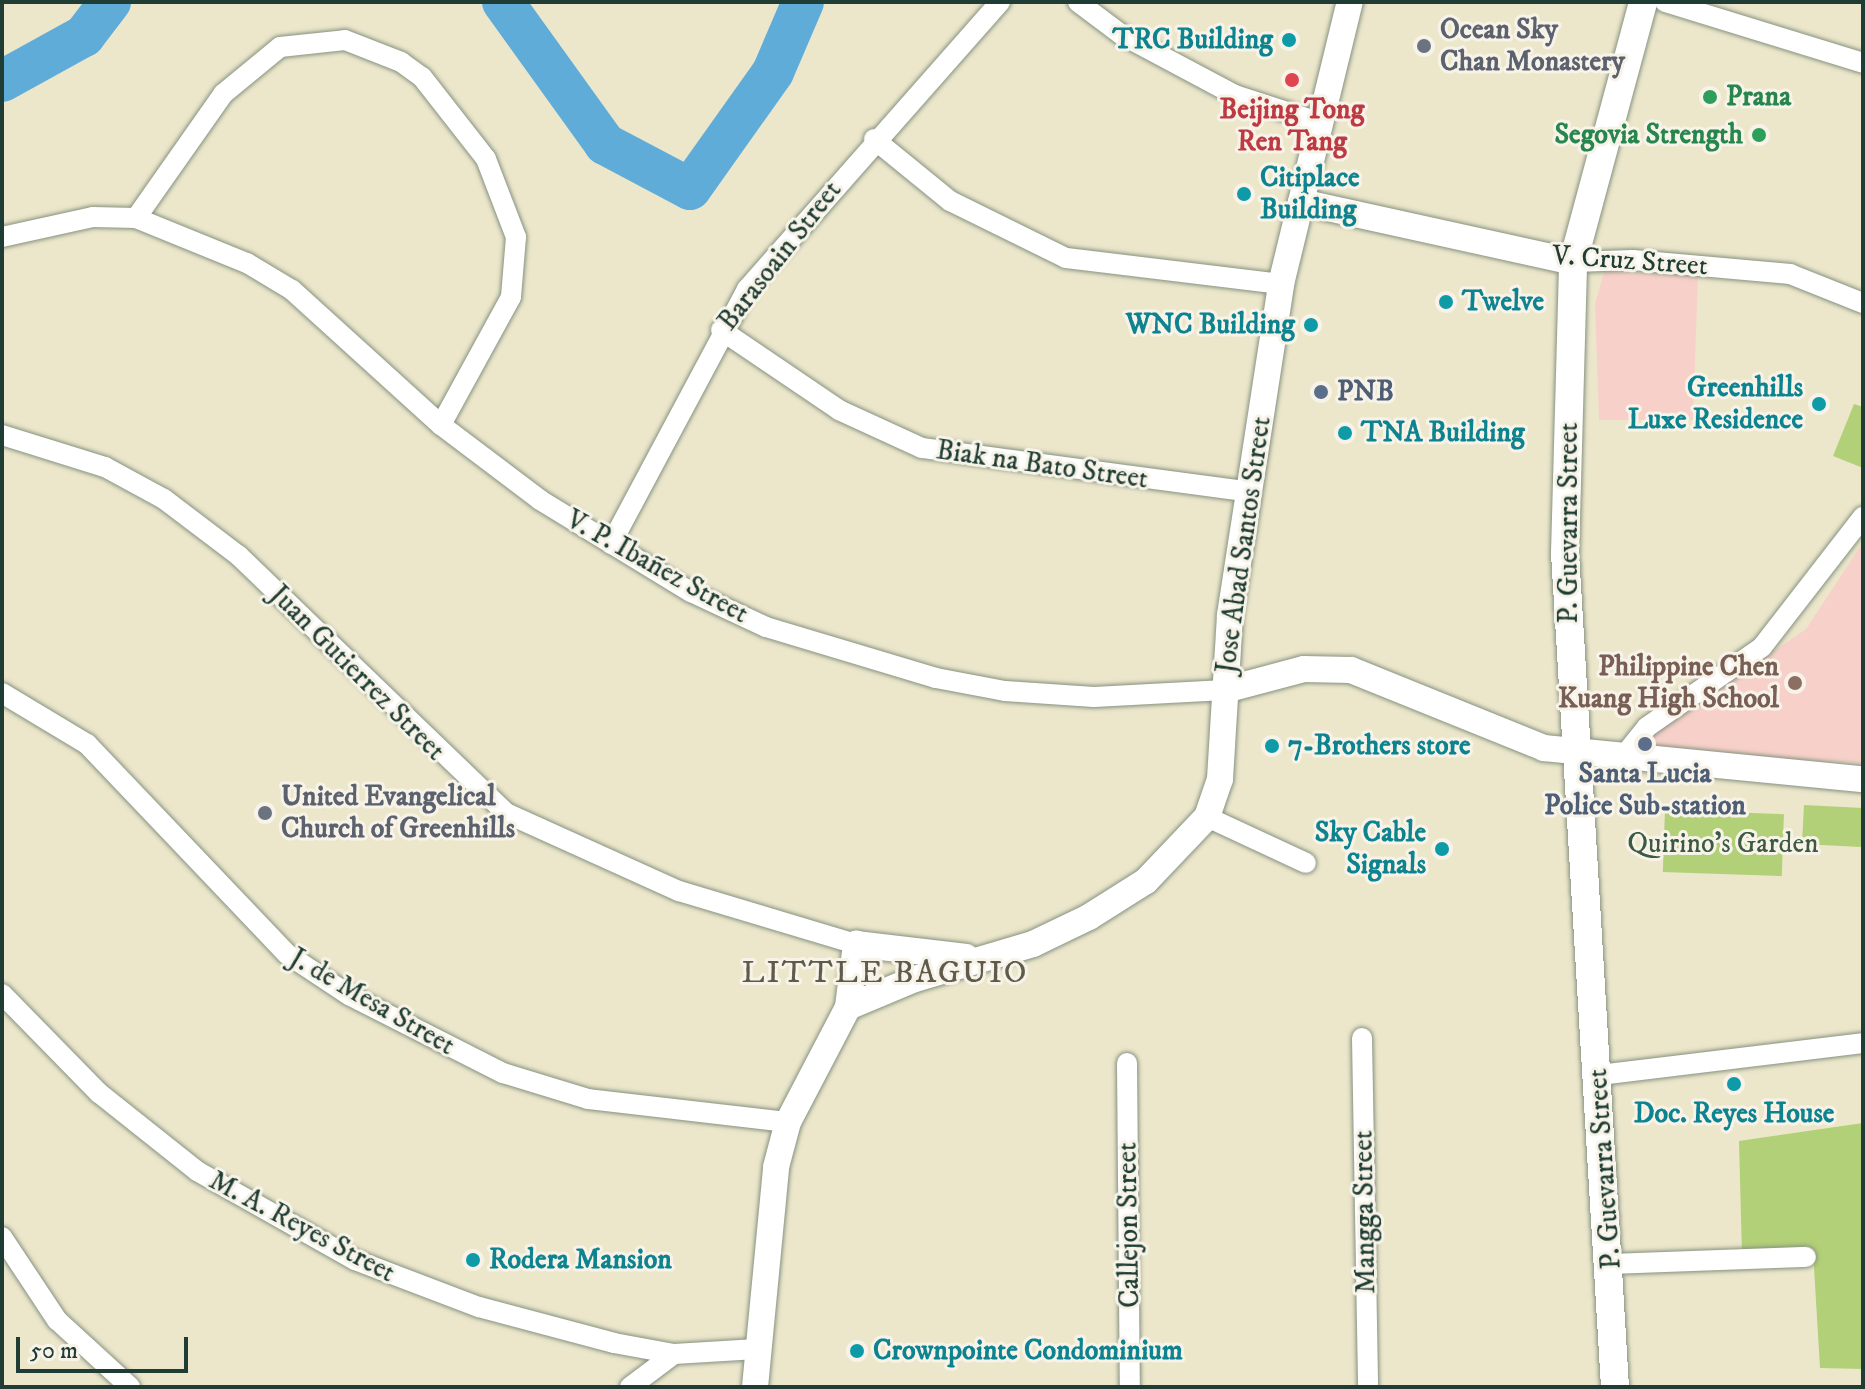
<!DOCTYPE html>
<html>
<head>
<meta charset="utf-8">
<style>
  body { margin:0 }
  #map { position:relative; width:1865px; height:1389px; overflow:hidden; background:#ece7cb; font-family:"IM FELL DW Pica",serif }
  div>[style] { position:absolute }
  .built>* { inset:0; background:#f7d1c9 }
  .green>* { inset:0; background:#b2d077; transform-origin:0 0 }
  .river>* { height:42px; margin:-21px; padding:0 21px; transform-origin:21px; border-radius:21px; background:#60acd9 }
  .roads { filter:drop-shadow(0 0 2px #869280) drop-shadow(0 0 2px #869280) }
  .minor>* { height:20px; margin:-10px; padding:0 10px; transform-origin:10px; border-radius:10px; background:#fff }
  .tertiary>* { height:26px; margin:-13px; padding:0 13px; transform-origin:13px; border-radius:13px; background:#fff }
  .secondary>* { height:28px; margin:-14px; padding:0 14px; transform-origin:14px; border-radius:14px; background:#fff }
  .dots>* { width:22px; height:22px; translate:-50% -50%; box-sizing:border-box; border:4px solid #f7f3e8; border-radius:50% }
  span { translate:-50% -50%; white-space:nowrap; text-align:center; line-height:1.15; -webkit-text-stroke:6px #f7f3e8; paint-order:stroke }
  .worship-label { font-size:28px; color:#5b616d; font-weight:700 }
  .left { translate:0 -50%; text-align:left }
  .culture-label { font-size:28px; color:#0d838f; font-weight:700 }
  .right { translate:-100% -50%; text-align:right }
  .leisure-label { font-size:28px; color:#27864d; font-weight:700 }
  .health-label { font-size:28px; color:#be3a42; font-weight:700 }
  .street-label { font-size:28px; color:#1f3d34 }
  .service-label { font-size:28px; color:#4e5e75; font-weight:700 }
  .education-label { font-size:28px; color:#785e54; font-weight:700 }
  .park-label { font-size:28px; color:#3c5a41 }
  .quarter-label { font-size:32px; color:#5f5b4b; letter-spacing:2px }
  .frame { position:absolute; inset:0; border:4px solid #1f3d34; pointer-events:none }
  .scale { position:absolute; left:16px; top:1337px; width:172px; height:36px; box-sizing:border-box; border:4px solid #1f3d34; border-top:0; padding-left:10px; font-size:24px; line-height:28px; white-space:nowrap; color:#1f3d34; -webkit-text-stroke:6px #f7f3e8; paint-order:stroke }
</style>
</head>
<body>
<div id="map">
  <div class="built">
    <div style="clip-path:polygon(1604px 272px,1698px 274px,1693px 420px,1599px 420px,1595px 304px)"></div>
    <div style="clip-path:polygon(1863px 542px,1863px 763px,1654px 753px,1646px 738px,1806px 629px)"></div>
  </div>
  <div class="green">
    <div style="clip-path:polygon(1854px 404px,1863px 407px,1863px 468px,1833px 456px)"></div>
    <div style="left:1804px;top:805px;width:59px;height:39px;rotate:3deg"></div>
    <div style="left:1665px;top:810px;width:119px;height:62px;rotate:2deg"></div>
    <div style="clip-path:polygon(1863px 1123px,1863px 1369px,1820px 1368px,1813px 1251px,1742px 1255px,1739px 1141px)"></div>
  </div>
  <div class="river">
    <div style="left:503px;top:2px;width:175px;rotate:54.3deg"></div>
    <div style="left:605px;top:144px;width:96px;rotate:27.9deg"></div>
    <div style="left:690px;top:189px;width:143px;rotate:-54.6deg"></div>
    <div style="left:773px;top:72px;width:76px;rotate:-66.8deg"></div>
    <div style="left:2px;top:81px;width:94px;rotate:-28.8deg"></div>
    <div style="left:84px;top:36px;width:43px;rotate:-52.6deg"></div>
  </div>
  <div class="roads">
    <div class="minor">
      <div style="left:1078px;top:2px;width:55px;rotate:36.9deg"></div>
      <div style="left:1122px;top:35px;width:128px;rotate:28deg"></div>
      <div style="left:1235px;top:95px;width:87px;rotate:18deg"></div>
      <div style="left:1665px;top:2px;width:207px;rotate:17.1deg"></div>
      <div style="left:874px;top:139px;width:98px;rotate:39.2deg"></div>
      <div style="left:950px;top:201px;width:129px;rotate:26.2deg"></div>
      <div style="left:1066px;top:258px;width:217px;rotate:6.9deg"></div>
      <div style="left:136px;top:218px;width:151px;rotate:-54.9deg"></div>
      <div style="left:223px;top:94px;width:74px;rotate:-39.5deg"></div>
      <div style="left:280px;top:47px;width:65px;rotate:-6.1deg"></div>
      <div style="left:345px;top:40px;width:60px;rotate:21.4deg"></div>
      <div style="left:401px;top:62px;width:26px;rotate:36deg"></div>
      <div style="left:422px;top:77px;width:104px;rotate:52deg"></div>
      <div style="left:486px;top:159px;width:84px;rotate:69deg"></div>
      <div style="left:516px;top:237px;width:60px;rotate:94.8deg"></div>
      <div style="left:511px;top:297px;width:146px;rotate:118.7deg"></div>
      <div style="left:2px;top:237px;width:93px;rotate:-12.4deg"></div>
      <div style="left:93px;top:217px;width:43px;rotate:1.3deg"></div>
      <div style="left:136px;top:218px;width:120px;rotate:22.1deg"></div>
      <div style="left:247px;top:263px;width:52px;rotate:31deg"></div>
      <div style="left:292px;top:290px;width:201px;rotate:42.2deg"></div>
      <div style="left:441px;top:425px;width:124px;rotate:37.1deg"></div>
      <div style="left:540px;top:500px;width:177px;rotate:31.4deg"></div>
      <div style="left:691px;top:592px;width:83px;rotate:25deg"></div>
      <div style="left:766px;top:627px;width:177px;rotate:16.7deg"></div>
      <div style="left:936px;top:678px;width:70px;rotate:10.7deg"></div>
      <div style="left:1005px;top:691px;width:89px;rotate:3.9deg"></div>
      <div style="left:1094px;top:697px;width:131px;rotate:-3.1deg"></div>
      <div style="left:1573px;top:262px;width:60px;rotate:-1.9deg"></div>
      <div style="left:1633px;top:260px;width:158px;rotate:5.1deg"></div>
      <div style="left:1790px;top:274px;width:79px;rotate:21.7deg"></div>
      <div style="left:721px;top:330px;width:143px;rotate:34.1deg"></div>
      <div style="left:839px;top:410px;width:91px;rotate:24.6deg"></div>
      <div style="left:922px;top:448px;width:332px;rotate:7.6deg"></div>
      <div style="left:2px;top:435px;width:108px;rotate:17.3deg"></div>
      <div style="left:105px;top:467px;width:67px;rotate:28.5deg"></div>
      <div style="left:164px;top:499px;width:94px;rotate:37.2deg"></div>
      <div style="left:239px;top:556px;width:371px;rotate:43.9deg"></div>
      <div style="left:506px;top:813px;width:190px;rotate:24.3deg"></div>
      <div style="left:679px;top:891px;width:185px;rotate:16.7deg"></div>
      <div style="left:611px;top:544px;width:289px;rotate:-61.9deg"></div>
      <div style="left:747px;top:289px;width:383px;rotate:-48.6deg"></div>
      <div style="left:2px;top:693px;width:99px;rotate:31deg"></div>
      <div style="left:87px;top:744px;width:290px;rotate:46.4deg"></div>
      <div style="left:287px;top:954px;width:74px;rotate:33.5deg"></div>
      <div style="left:349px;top:995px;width:173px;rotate:26.9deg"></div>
      <div style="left:503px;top:1073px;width:89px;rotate:17deg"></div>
      <div style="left:588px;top:1099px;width:201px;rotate:6.6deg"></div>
      <div style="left:1622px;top:758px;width:40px;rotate:-51deg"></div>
      <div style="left:1647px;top:727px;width:140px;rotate:-34.8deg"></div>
      <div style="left:1762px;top:647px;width:165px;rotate:-52.2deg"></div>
      <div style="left:1207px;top:817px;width:109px;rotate:24.9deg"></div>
      <div style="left:2px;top:994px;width:139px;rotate:45.6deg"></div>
      <div style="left:99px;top:1093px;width:125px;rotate:38.5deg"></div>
      <div style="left:197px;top:1171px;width:181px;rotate:29.4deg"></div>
      <div style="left:355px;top:1260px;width:133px;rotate:20.8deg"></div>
      <div style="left:479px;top:1307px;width:140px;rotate:14.9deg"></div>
      <div style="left:614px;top:1343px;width:61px;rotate:10.4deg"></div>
      <div style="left:674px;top:1354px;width:83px;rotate:-3.4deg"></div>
      <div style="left:1362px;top:1038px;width:349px;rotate:89deg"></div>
      <div style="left:1127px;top:1063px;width:324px;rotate:89.5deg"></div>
      <div style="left:1599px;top:1075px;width:266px;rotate:-6.9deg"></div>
      <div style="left:2px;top:1237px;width:100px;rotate:56.5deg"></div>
      <div style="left:57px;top:1320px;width:99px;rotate:42.5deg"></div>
      <div style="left:1613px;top:1264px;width:193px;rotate:-2.1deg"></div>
      <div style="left:630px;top:1387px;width:55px;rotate:-36.9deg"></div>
    </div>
    <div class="tertiary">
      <div style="left:1301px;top:202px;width:279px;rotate:12.4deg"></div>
      <div style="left:1225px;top:690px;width:82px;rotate:-14.9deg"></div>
      <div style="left:1304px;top:669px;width:47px;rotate:1.2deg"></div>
      <div style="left:1351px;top:670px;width:208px;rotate:22deg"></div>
      <div style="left:1544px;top:748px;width:321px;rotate:5.6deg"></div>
      <div style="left:848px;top:1007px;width:73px;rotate:-22.7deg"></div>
      <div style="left:915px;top:979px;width:123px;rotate:-16.5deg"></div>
      <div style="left:1033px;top:944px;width:62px;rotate:-25.7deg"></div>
      <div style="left:1089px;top:917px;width:67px;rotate:-32.3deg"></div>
      <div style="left:1146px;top:881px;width:88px;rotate:-46.4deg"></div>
      <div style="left:1207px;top:817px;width:40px;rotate:-71.1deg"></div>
      <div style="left:1220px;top:779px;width:164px;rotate:-86.5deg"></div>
      <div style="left:1230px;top:615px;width:335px;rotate:-81.2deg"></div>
      <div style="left:1281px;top:284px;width:290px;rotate:-76.3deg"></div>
      <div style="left:755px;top:1387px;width:221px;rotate:-84.5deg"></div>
      <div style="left:776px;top:1167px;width:47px;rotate:-75.1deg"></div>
      <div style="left:788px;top:1122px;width:130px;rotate:-62.4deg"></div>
      <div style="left:848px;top:1007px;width:64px;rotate:-82.8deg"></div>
      <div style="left:856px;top:944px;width:111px;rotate:6.7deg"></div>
    </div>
    <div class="secondary">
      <div style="left:1615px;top:1387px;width:835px;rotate:-93.43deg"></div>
      <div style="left:1565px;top:553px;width:291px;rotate:-88.4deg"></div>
      <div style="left:1573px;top:262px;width:269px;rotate:-74.9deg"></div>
    </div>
  </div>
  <div class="dots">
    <div style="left:1289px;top:40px;background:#0f9aa8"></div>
    <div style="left:1424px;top:46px;background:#6b7280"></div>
    <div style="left:1292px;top:80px;background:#e0444e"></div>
    <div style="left:1710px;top:97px;background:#2e9e5b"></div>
    <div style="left:1759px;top:135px;background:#2e9e5b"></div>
    <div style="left:1244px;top:194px;background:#0f9aa8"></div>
    <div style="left:1446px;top:302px;background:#0f9aa8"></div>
    <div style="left:1311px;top:325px;background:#0f9aa8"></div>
    <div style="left:1321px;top:392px;background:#5c6f8a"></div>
    <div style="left:1819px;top:404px;background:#0f9aa8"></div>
    <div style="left:1345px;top:433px;background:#0f9aa8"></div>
    <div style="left:1795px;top:683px;background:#8d6e63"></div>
    <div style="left:1645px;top:744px;background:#5c6f8a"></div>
    <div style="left:1272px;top:746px;background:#0f9aa8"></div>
    <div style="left:265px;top:813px;background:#6b7280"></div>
    <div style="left:1442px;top:849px;background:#0f9aa8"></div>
    <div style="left:1734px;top:1084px;background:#0f9aa8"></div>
    <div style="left:473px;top:1260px;background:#0f9aa8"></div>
    <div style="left:857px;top:1351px;background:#0f9aa8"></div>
  </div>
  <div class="worship-label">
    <span class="left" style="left:1440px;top:46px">Ocean Sky<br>Chan Monastery</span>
    <span class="left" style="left:281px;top:813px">United Evangelical<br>Church of Greenhills</span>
  </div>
  <div class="culture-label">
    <span class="right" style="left:1273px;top:40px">TRC Building</span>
    <span class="left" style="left:1260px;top:194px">Citiplace<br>Building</span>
    <span class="left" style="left:1462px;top:302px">Twelve</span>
    <span class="right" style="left:1295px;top:325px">WNC Building</span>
    <span class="right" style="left:1803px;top:404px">Greenhills<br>Luxe Residence</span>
    <span class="left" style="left:1361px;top:433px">TNA Building</span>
    <span class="left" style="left:1288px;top:746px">7-Brothers store</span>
    <span class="right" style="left:1426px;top:849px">Sky Cable<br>Signals</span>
    <span style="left:1734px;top:1114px">Doc. Reyes House</span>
    <span class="left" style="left:489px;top:1260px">Rodera Mansion</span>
    <span class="left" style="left:873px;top:1351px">Crownpointe Condominium</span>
  </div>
  <div class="leisure-label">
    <span class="left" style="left:1726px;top:97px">Prana</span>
    <span class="right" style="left:1743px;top:135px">Segovia Strength</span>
  </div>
  <div class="health-label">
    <span style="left:1292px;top:126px">Beijing Tong<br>Ren Tang</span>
  </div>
  <div class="street-label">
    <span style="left:780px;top:256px;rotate:-52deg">Barasoain Street</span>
    <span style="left:1630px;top:261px;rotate:4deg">V. Cruz Street</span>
    <span style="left:1042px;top:465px;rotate:8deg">Biak na Bato Street</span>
    <span style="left:1569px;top:523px;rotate:-90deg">P. Guevarra Street</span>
    <span style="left:1244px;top:545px;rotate:-82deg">Jose Abad Santos Street</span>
    <span style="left:657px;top:567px;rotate:29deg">V. P. Ibañez Street</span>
    <span style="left:357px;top:673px;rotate:45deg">Juan Gutierrez Street</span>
    <span style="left:372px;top:1002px;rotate:30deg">J. de Mesa Street</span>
    <span style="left:1605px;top:1169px;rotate:-94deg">P. Guevarra Street</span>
    <span style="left:1365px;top:1212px;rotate:-91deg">Mangga Street</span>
    <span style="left:1129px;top:1225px;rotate:-91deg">Callejon Street</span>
    <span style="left:302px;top:1227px;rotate:28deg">M. A. Reyes Street</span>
  </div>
  <div class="service-label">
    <span class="left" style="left:1337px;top:392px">PNB</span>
    <span style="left:1645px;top:790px">Santa Lucia<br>Police Sub-station</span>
  </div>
  <div class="education-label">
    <span class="right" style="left:1779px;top:683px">Philippine Chen<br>Kuang High School</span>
  </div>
  <div class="park-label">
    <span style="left:1723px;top:844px">Quirino's Garden</span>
  </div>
  <div class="quarter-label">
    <span style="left:885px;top:973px">LITTLE BAGUIO</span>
  </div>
  <div class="frame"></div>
  <div class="scale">50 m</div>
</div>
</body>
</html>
